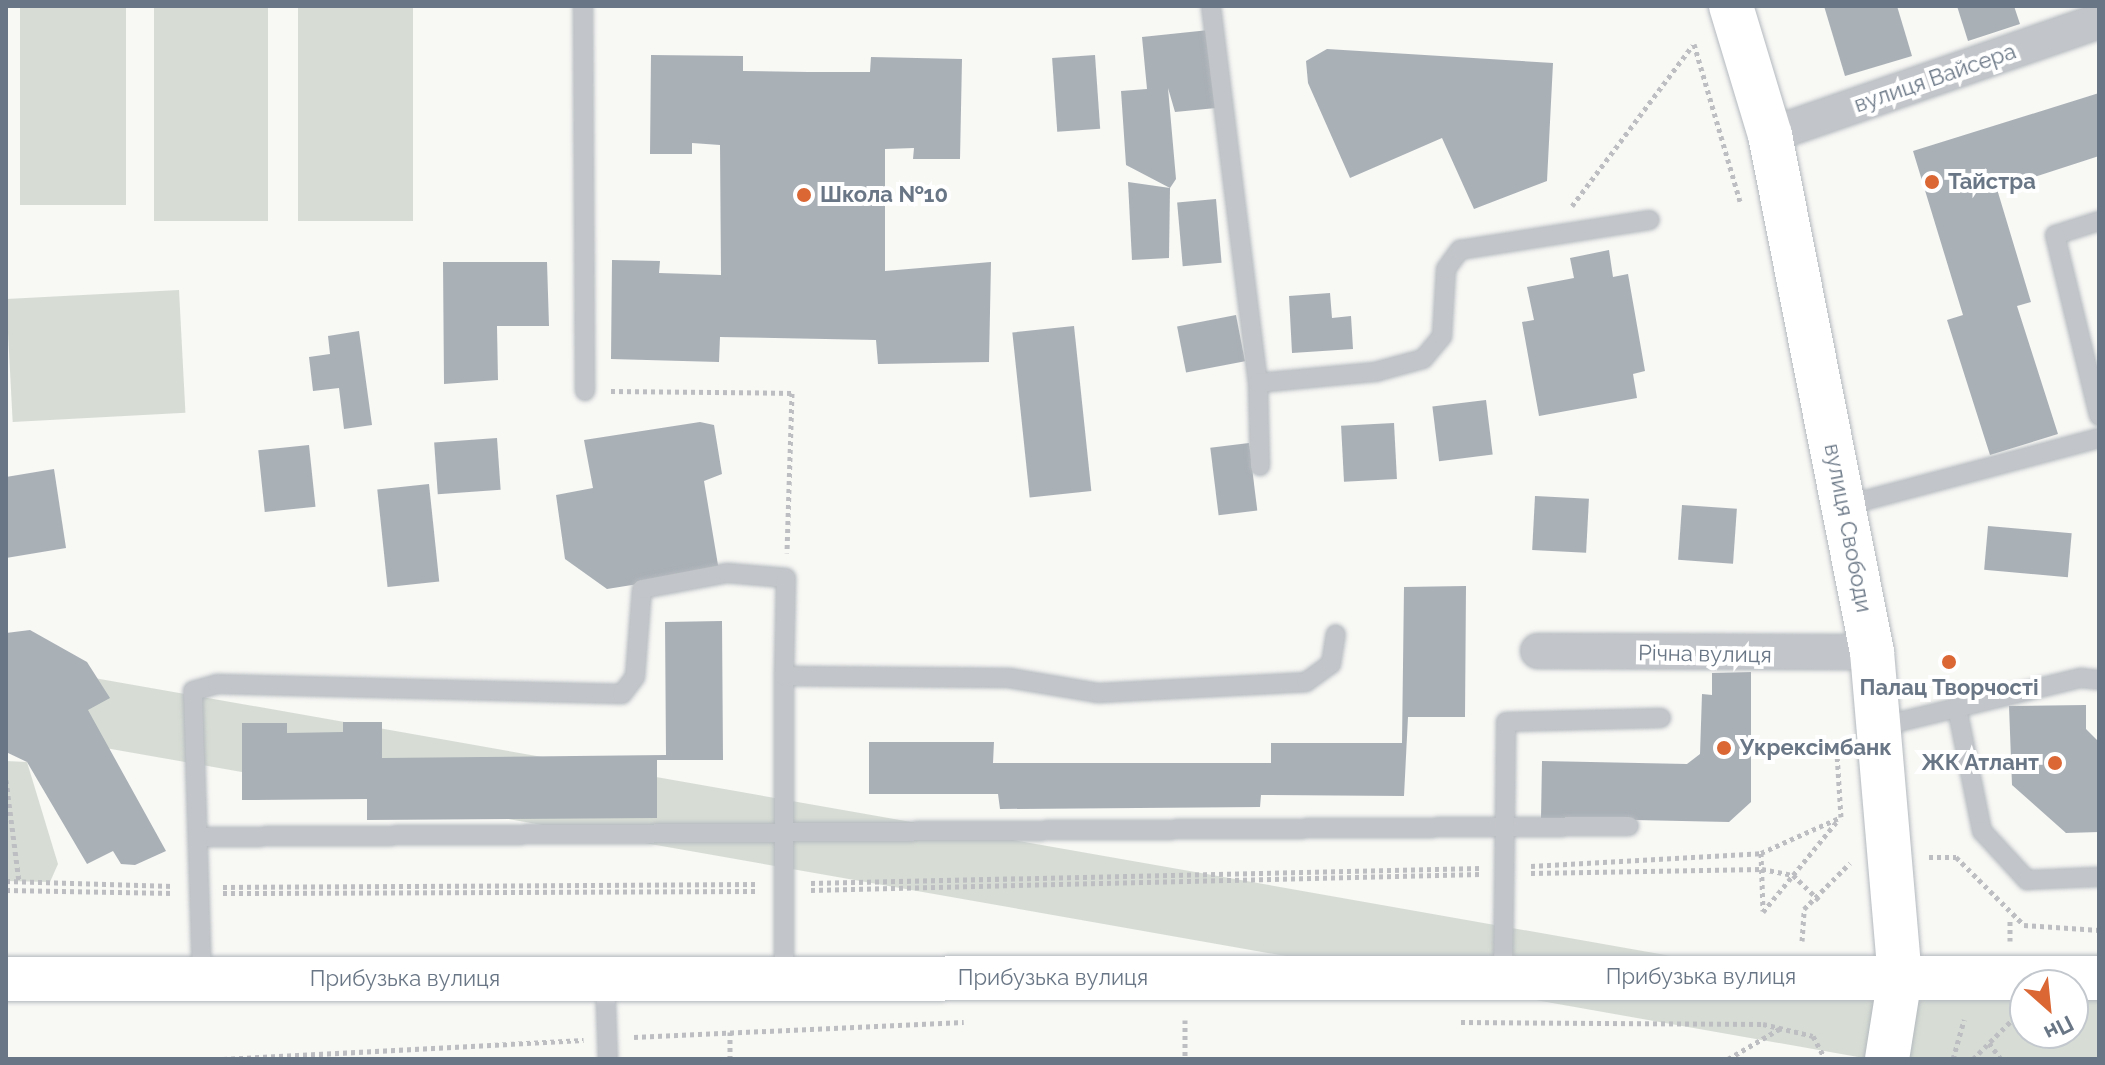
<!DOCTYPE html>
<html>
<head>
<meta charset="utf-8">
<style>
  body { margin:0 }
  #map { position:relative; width:2105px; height:1065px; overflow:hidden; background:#f8f8f5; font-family:Raleway,sans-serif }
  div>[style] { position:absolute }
  .green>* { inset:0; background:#d7ddd5; transform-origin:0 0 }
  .building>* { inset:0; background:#a9b0b6; transform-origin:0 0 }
  .path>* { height:5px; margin-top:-2.5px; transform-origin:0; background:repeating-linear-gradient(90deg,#bcbec1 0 4px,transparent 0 8px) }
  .roads { filter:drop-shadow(0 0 2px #b4b9be) drop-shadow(0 0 2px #b4b9be) }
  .lane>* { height:18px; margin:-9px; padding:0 9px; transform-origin:9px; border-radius:9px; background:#c2c5c9 }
  .street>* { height:34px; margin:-17px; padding:0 17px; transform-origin:17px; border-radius:17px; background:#c2c5c9 }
  .secondary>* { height:44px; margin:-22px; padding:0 22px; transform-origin:22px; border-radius:22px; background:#fff }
  .dots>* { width:22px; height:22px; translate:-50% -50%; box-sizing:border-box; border:4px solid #fff; border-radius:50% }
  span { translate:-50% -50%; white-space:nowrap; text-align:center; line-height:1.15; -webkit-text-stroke:8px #fff; paint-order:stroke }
  .street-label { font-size:22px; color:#697685 }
  .poi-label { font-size:22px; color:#697685; font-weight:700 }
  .left { translate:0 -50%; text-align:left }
  .right { translate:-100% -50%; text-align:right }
  .frame { position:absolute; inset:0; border:8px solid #697685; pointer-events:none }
  .north { position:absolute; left:2009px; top:969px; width:80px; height:80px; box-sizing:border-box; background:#fff; border:2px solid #c3c8ce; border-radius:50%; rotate:153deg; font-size:22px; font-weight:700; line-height:32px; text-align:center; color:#697685 }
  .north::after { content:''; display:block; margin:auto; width:28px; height:36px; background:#da6734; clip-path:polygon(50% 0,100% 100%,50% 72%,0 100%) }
</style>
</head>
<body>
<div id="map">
  <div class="green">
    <div style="left:20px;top:6px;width:106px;height:199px"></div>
    <div style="left:154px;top:6px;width:114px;height:215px"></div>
    <div style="left:298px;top:6px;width:115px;height:215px"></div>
    <div style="left:179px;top:290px;width:123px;height:173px;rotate:87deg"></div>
    <div style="clip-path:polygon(6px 761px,27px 762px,58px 864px,50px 882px,6px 881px)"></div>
    <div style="clip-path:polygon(2025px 992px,2025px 1033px,2073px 1033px,2073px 992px,2099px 992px,2099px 1059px,1901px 1059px,1914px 993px)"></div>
    <div style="left:1881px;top:993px;width:67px;height:1875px;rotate:100deg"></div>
  </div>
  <div class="building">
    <div style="clip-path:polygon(1824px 6px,1897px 6px,1912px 56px,1845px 76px)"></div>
    <div style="clip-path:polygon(1957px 6px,2014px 6px,2020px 24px,1968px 41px)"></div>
    <div style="clip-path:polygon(1209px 30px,1216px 108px,1175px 112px,1168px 88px,1176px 179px,1170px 188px,1126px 165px,1121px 91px,1147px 89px,1142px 37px)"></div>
    <div style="clip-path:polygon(1327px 49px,1553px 63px,1547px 181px,1474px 209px,1442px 138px,1350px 178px,1308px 83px,1306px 61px)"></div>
    <div style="clip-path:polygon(651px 55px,743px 56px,743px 71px,808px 72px,870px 72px,871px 57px,962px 59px,960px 159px,913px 159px,914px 148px,885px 149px,885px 271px,991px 262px,989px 362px,878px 364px,876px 340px,720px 337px,719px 362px,611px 359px,612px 260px,660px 261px,659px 273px,721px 275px,720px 145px,692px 143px,692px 154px,650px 154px)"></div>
    <div style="left:1095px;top:55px;width:74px;height:43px;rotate:86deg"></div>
    <div style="clip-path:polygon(2099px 93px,2099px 156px,1997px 189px,2031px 302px,2017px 306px,2058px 434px,1990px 455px,1947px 320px,1963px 315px,1913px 151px)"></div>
    <div style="clip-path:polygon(1128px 182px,1170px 188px,1169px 258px,1132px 260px)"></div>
    <div style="left:1216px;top:199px;width:64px;height:39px;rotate:85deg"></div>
    <div style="clip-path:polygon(1609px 250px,1613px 277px,1628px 274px,1645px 371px,1633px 374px,1637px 398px,1539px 416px,1522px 322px,1534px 320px,1527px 287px,1574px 278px,1570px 258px)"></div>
    <div style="clip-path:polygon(443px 262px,547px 262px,549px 326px,497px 326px,498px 380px,444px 384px)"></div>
    <div style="clip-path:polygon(1330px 293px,1332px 318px,1351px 316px,1353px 349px,1292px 353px,1289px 296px)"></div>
    <div style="left:1236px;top:315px;width:47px;height:60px;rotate:79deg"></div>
    <div style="left:1074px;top:326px;width:166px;height:62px;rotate:84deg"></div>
    <div style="clip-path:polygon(359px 331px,372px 425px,344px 429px,339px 388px,313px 391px,309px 357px,330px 354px,328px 336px)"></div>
    <div style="left:1486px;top:400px;width:55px;height:54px;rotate:83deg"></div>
    <div style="clip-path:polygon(700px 422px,714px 425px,722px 474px,704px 481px,719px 571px,607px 589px,565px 559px,556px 495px,593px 488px,584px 440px)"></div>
    <div style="left:1394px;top:423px;width:56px;height:53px;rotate:87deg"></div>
    <div style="left:497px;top:438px;width:52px;height:63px;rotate:86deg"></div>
    <div style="left:1249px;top:443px;width:68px;height:39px;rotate:83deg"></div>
    <div style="left:309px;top:445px;width:62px;height:51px;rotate:84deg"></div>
    <div style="clip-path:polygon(54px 469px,66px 548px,6px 558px,6px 477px)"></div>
    <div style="left:429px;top:484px;width:98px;height:52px;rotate:84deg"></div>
    <div style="left:1535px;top:496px;width:54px;height:54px;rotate:3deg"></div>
    <div style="left:1682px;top:505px;width:55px;height:55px;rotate:4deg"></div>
    <div style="left:1988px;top:526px;width:84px;height:44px;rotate:5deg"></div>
    <div style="clip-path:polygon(1466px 586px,1465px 717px,1408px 717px,1404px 796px,1261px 795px,1260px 807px,1000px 809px,998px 794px,869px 794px,869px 742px,994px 742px,993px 763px,1271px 763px,1271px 743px,1402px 743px,1404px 587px)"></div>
    <div style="clip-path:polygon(722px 621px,723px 760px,657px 760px,657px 818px,367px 820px,367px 799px,242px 800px,242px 723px,287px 723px,287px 733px,343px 732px,343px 722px,382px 722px,382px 758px,666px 755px,665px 622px)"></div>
    <div style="clip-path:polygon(30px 630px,87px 662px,110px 698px,88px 710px,166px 851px,135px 865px,121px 864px,113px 851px,87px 864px,27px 762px,6px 752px,6px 633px)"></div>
    <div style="clip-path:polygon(1751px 672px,1751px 802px,1729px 822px,1541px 818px,1542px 761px,1687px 764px,1700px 754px,1702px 694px,1712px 695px,1712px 673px)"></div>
    <div style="clip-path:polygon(2086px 705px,2086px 729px,2099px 742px,2099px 832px,2066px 833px,2012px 785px,2009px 706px)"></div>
  </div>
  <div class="path">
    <div style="left:1694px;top:44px;width:164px;rotate:73.7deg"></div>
    <div style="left:1572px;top:206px;width:201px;rotate:-53.1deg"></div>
    <div style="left:611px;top:391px;width:181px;rotate:0.6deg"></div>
    <div style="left:792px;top:393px;width:160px;rotate:91.8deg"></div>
    <div style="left:6px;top:780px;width:102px;rotate:82.7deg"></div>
    <div style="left:1761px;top:853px;width:58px;rotate:88deg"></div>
    <div style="left:1929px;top:857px;width:27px"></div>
    <div style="left:1956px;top:857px;width:96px;rotate:45deg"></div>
    <div style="left:2024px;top:925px;width:75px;rotate:3.8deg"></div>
    <div style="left:1531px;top:866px;width:230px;rotate:-3.2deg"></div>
    <div style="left:1761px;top:853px;width:88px;rotate:-24.2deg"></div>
    <div style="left:1841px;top:817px;width:79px;rotate:-93.6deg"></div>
    <div style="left:1531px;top:873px;width:231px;rotate:-1deg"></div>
    <div style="left:1762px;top:869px;width:32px;rotate:11deg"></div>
    <div style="left:1793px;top:875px;width:36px;rotate:44deg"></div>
    <div style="left:6px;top:881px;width:167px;rotate:1.7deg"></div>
    <div style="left:811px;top:883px;width:670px;rotate:-1.28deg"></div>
    <div style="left:223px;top:887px;width:534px;rotate:-0.32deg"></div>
    <div style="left:6px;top:890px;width:167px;rotate:1deg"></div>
    <div style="left:811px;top:890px;width:670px;rotate:-1.37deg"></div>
    <div style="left:223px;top:893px;width:534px;rotate:-0.21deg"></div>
    <div style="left:1763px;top:912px;width:119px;rotate:-50.8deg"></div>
    <div style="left:1802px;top:941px;width:32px;rotate:-86deg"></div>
    <div style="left:1804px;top:909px;width:65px;rotate:-45deg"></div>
    <div style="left:2010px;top:941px;width:23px;rotate:-90deg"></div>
    <div style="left:1185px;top:1020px;width:39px;rotate:90deg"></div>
    <div style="left:1461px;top:1022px;width:302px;rotate:0.4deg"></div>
    <div style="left:1763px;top:1024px;width:51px;rotate:13.5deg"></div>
    <div style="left:1813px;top:1036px;width:26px;rotate:62deg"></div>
    <div style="left:730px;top:1032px;width:27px;rotate:90deg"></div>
    <div style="left:634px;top:1037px;width:330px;rotate:-2.6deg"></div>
    <div style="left:1989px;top:1043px;width:20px;rotate:53deg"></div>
    <div style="left:223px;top:1059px;width:361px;rotate:-3deg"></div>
    <div style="left:1728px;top:1059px;width:61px;rotate:-30.3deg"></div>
    <div style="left:1953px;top:1059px;width:41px;rotate:-74.2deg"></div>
    <div style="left:1973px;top:1059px;width:58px;rotate:-45deg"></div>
  </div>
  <div class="roads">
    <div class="lane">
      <div style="left:583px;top:6px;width:385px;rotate:89.7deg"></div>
      <div style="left:1211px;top:6px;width:380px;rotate:82.9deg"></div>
      <div style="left:1258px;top:383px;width:83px;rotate:88.6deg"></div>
      <div style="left:2099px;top:221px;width:46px;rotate:162.3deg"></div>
      <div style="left:2055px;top:235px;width:186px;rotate:76.3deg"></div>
      <div style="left:1258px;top:383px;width:118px;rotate:-5.4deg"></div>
      <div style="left:1375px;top:372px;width:50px;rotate:-15.2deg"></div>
      <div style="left:1423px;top:359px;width:30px;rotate:-50deg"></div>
      <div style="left:1442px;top:336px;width:67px;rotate:-86.6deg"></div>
      <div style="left:1446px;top:269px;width:24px;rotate:-54deg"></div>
      <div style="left:1460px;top:250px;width:192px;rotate:-9deg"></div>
      <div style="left:1844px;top:506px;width:264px;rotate:-14.9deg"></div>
      <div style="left:1957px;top:708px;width:126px;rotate:78.5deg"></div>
      <div style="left:1982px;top:831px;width:67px;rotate:47.4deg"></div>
      <div style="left:2027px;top:880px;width:72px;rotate:-2.4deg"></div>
      <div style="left:1882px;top:726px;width:205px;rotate:-13.6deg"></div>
      <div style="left:2081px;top:678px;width:18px;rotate:6deg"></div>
      <div style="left:199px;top:837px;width:1430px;rotate:-0.44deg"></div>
      <div style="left:784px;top:978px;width:302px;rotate:-90deg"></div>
      <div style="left:784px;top:676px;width:225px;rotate:0.5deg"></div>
      <div style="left:1009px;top:678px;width:91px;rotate:9.5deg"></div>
      <div style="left:1099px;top:693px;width:207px;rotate:-3deg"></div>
      <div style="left:1306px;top:682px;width:31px;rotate:-36deg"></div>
      <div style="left:1331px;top:664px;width:30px;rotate:-81deg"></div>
      <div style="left:1503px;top:978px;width:256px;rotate:-89.3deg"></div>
      <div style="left:1506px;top:722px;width:155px;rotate:-1.5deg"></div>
      <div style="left:202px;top:979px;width:288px;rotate:-91.8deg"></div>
      <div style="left:193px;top:691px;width:25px;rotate:-16deg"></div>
      <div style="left:217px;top:684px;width:405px;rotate:1.4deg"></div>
      <div style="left:622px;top:694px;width:21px;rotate:-53deg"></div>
      <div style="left:635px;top:677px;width:88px;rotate:-85.5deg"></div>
      <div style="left:642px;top:589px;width:86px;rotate:-10.7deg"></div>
      <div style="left:727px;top:573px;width:59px;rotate:4.8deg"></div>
      <div style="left:786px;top:578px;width:98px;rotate:91.2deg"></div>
      <div style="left:605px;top:979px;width:80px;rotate:87.9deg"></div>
    </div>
    <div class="street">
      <div style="left:1770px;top:135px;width:348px;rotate:-19.1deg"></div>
      <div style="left:1538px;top:651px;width:334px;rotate:0.2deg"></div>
    </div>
    <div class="secondary">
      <div style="left:1731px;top:6px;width:135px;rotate:73.2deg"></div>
      <div style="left:1770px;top:135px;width:527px;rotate:78.84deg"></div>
      <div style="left:1872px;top:652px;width:326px;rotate:85.1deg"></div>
      <div style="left:1900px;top:977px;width:83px;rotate:99deg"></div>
      <div style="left:6px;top:979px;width:2093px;rotate:-0.03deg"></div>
    </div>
  </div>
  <div class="dots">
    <div style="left:1932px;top:182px;background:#da6734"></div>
    <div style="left:804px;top:195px;background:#da6734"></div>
    <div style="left:1949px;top:662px;background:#da6734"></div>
    <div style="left:1724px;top:748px;background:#da6734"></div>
    <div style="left:2055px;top:763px;background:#da6734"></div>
  </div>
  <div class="street-label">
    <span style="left:1935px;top:78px;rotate:-19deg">вулиця Вайсера</span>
    <span style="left:1848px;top:528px;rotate:79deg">вулиця Свободи</span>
    <span style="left:1705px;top:654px;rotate:1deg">Річна вулиця</span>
    <span style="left:1701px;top:977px">Прибузька вулиця</span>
    <span style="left:1053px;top:978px">Прибузька вулиця</span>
    <span style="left:405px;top:979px">Прибузька вулиця</span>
  </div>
  <div class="poi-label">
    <span class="left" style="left:1948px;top:182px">Тайстра</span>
    <span class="left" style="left:820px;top:195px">Школа №10</span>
    <span style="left:1949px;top:688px">Палац Творчості</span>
    <span class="left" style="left:1740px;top:748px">Укрексімбанк</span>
    <span class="right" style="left:2039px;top:763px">ЖК Атлант</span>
  </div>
  <div class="frame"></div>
  <div class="north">Пн</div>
</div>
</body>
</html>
